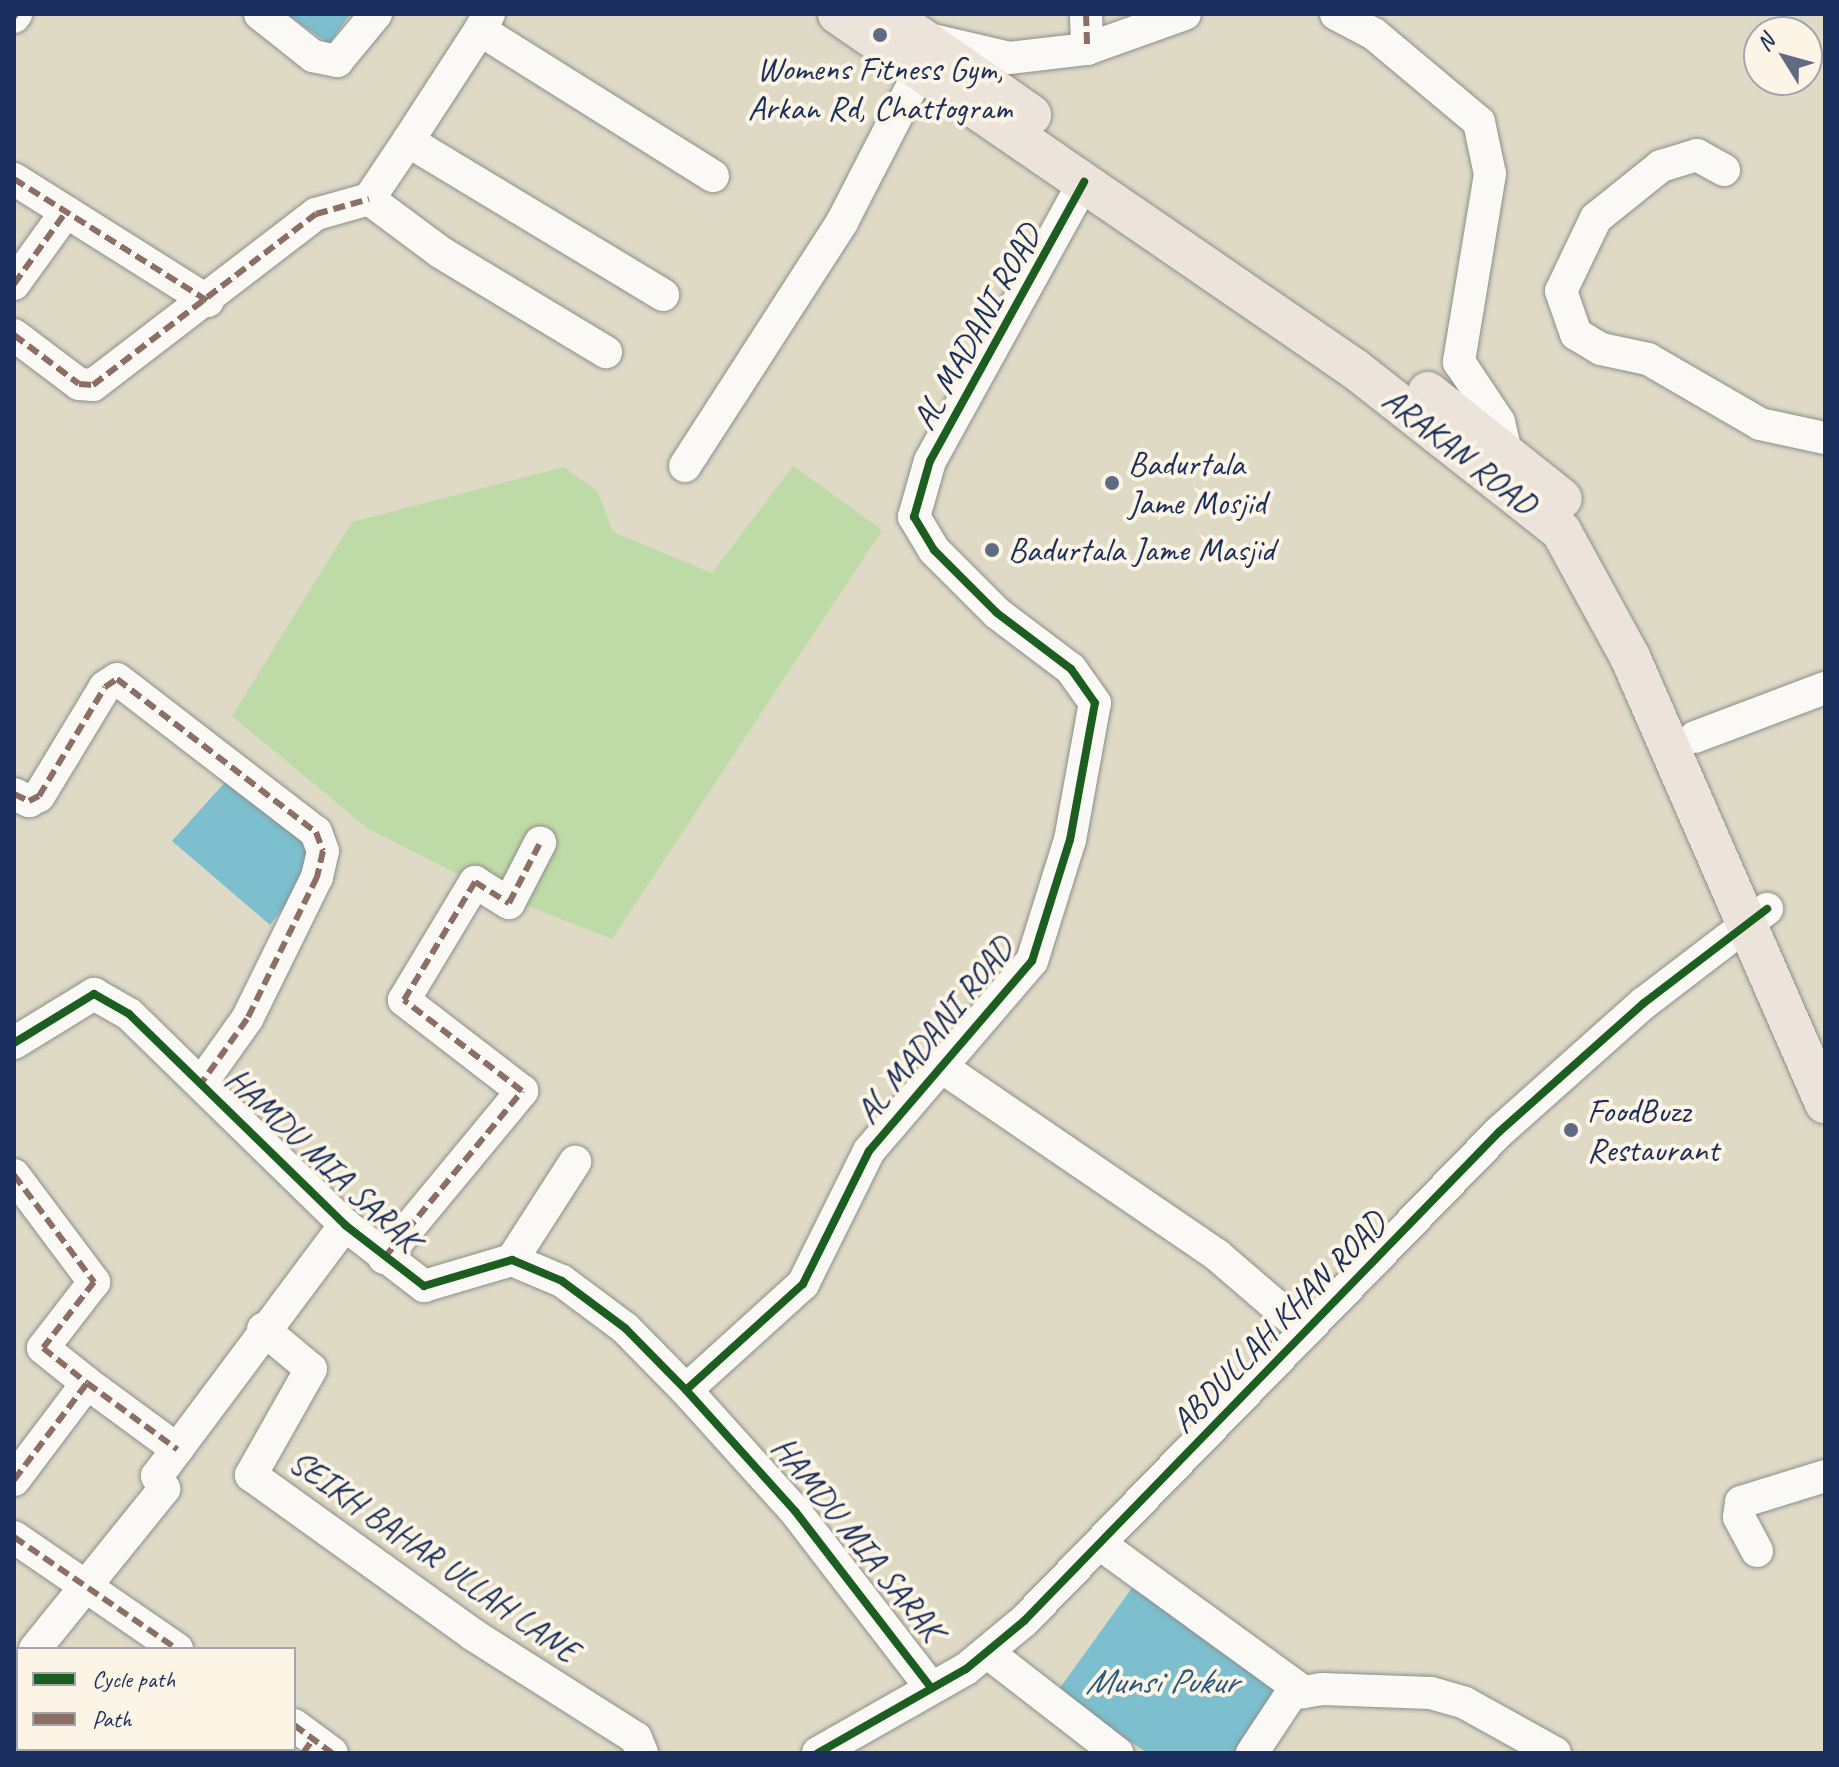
<!DOCTYPE html>
<html>
<head>
<meta charset="utf-8">
<style>
  body { margin:0 }
  #map { position:relative; width:1839px; height:1767px; overflow:hidden; background:#dedac6; font-family:Caveat,sans-serif }
  div>[style] { position:absolute }
  .green>* { inset:0; background:#bedaa6 }
  .water>* { inset:0; background:#7dbfcf }
  .roads { filter:drop-shadow(0 0 2px #8d8e8c) drop-shadow(0 0 2px #8d8e8c) }
  .minor>* { height:32px; margin:-16px; padding:0 16px; transform-origin:16px; border-radius:16px; background:#faf9f6 }
  .major>* { height:40px; margin:-20px; padding:0 20px; transform-origin:20px; border-radius:20px; background:#ece4db }
  .quiet>* { height:6px; margin-top:-3px; transform-origin:0; background:repeating-linear-gradient(90deg,#8d6e63 0 12px,transparent 0 18px) }
  .cycleway>* { height:8px; margin:-4px; padding:0 4px; transform-origin:4px; border-radius:4px; background:#1b5e20 }
  .dots>* { width:22px; height:22px; translate:-50% -50%; box-sizing:border-box; border:4px solid #fcf5e5; border-radius:50% }
  span { translate:-50% -50%; white-space:nowrap; text-align:center; line-height:1.15; -webkit-text-stroke:8px #fcf5e5; paint-order:stroke }
  .poi-label { font-size:34px; color:#1b2f5e }
  .left { translate:0 -50%; text-align:left }
  .street-label { font-size:34px; color:#1b2f5e }
  .water-label { font-size:36px; color:#2c5781; font-style:italic }
  .frame { position:absolute; inset:0; border:16px solid #1b2f5e; pointer-events:none }
  .legend { position:absolute; left:16px; top:1647px; width:280px; height:104px; box-sizing:border-box; background:#fcf5e5; border:2px solid #a2a6af; margin:0; padding:10px 14px; list-style:none; font-size:24px; color:#1b2f5e }
  .legend li { display:flex; align-items:center; gap:16px; height:40px }
  .legend b { width:40px; border:2px solid #a2a6af }
  .north { position:absolute; left:1743px; top:16px; width:80px; height:80px; box-sizing:border-box; background:#fcf5e5; border:2px solid #a2a6af; border-radius:50%; rotate:307deg; font-size:22px; font-weight:700; line-height:32px; text-align:center; color:#1b2f5e }
  .north::after { content:''; display:block; margin:auto; width:28px; height:36px; background:#5f6b82; clip-path:polygon(50% 0,100% 100%,50% 72%,0 100%) }
</style>
</head>
<body>
<div id="map">
  <div class="green">
    <div style="clip-path:polygon(793px 466px,882px 530px,612px 939px,495px 893px,367px 828px,232px 716px,352px 522px,564px 467px,598px 492px,613px 532px,712px 573px)"></div>
  </div>
  <div class="water">
    <div style="clip-path:polygon(287px 14px,350px 14px,329px 44px)"></div>
    <div style="clip-path:polygon(228px 779px,310px 847px,308px 876px,270px 925px,172px 841px)"></div>
    <div style="clip-path:polygon(1137px 1581px,1277px 1689px,1235px 1753px,1147px 1753px,1057px 1692px)"></div>
    <div style="clip-path:polygon(70px 1749px,208px 1749px,68px 1753px)"></div>
  </div>
  <div class="roads">
    <div class="minor">
      <div style="left:260px;top:14px;width:68px;rotate:38.4deg"></div>
      <div style="left:313px;top:56px;width:25px;rotate:12deg"></div>
      <div style="left:337px;top:61px;width:61px;rotate:-50.3deg"></div>
      <div style="left:489px;top:14px;width:18px;rotate:119deg"></div>
      <div style="left:480px;top:30px;width:275px;rotate:32.1deg"></div>
      <div style="left:1086px;top:14px;width:35px;rotate:88deg"></div>
      <div style="left:1336px;top:14px;width:43px;rotate:27.8deg"></div>
      <div style="left:1374px;top:34px;width:137px;rotate:40deg"></div>
      <div style="left:1479px;top:122px;width:53px;rotate:78.1deg"></div>
      <div style="left:1490px;top:174px;width:191px;rotate:99.4deg"></div>
      <div style="left:1459px;top:362px;width:72px;rotate:56.3deg"></div>
      <div style="left:1499px;top:422px;width:26px;rotate:77deg"></div>
      <div style="left:14px;top:17px;width:4px;rotate:-56deg"></div>
      <div style="left:480px;top:30px;width:132px;rotate:123deg"></div>
      <div style="left:408px;top:141px;width:298px;rotate:31.1deg"></div>
      <div style="left:933px;top:40px;width:78px;rotate:13.3deg"></div>
      <div style="left:1009px;top:58px;width:79px;rotate:-6.6deg"></div>
      <div style="left:1087px;top:49px;width:104px;rotate:-19.7deg"></div>
      <div style="left:408px;top:141px;width:70px;rotate:123.9deg"></div>
      <div style="left:369px;top:199px;width:89px;rotate:36.7deg"></div>
      <div style="left:440px;top:252px;width:194px;rotate:31.1deg"></div>
      <div style="left:1724px;top:170px;width:31px;rotate:-151deg"></div>
      <div style="left:1697px;top:155px;width:38px;rotate:163deg"></div>
      <div style="left:1661px;top:166px;width:83px;rotate:141.3deg"></div>
      <div style="left:1596px;top:218px;width:81px;rotate:115.6deg"></div>
      <div style="left:1561px;top:291px;width:46px;rotate:70.8deg"></div>
      <div style="left:1576px;top:334px;width:29px;rotate:31deg"></div>
      <div style="left:1601px;top:349px;width:48px;rotate:12deg"></div>
      <div style="left:1648px;top:359px;width:129px;rotate:30.1deg"></div>
      <div style="left:1760px;top:424px;width:66px;rotate:12.2deg"></div>
      <div style="left:14px;top:179px;width:229px;rotate:32.2deg"></div>
      <div style="left:14px;top:284px;width:89px;rotate:-54.2deg"></div>
      <div style="left:14px;top:335px;width:81px;rotate:37deg"></div>
      <div style="left:79px;top:384px;width:14px;rotate:4deg"></div>
      <div style="left:93px;top:385px;width:281px;rotate:-37.5deg"></div>
      <div style="left:316px;top:214px;width:55px;rotate:-15.8deg"></div>
      <div style="left:685px;top:466px;width:290px;rotate:-57.2deg"></div>
      <div style="left:842px;top:222px;width:168px;rotate:-62.7deg"></div>
      <div style="left:1695px;top:737px;width:139px;rotate:-20.7deg"></div>
      <div style="left:14px;top:794px;width:17px;rotate:25deg"></div>
      <div style="left:29px;top:801px;width:11px;rotate:-27deg"></div>
      <div style="left:39px;top:796px;width:127px;rotate:-58.8deg"></div>
      <div style="left:105px;top:687px;width:14px;rotate:-34deg"></div>
      <div style="left:117px;top:679px;width:251px;rotate:37.6deg"></div>
      <div style="left:316px;top:832px;width:20px;rotate:70deg"></div>
      <div style="left:323px;top:851px;width:27px;rotate:103deg"></div>
      <div style="left:317px;top:877px;width:158px;rotate:116.2deg"></div>
      <div style="left:247px;top:1019px;width:77px;rotate:125.5deg"></div>
      <div style="left:14px;top:1043px;width:94px;rotate:-31.5deg"></div>
      <div style="left:94px;top:994px;width:40px;rotate:29.7deg"></div>
      <div style="left:129px;top:1014px;width:302px;rotate:44.3deg"></div>
      <div style="left:345px;top:1225px;width:100px;rotate:37.7deg"></div>
      <div style="left:424px;top:1286px;width:92px;rotate:-16.5deg"></div>
      <div style="left:512px;top:1260px;width:54px;rotate:22.8deg"></div>
      <div style="left:562px;top:1281px;width:79px;rotate:36.7deg"></div>
      <div style="left:625px;top:1328px;width:87px;rotate:45.5deg"></div>
      <div style="left:686px;top:1390px;width:163px;rotate:48deg"></div>
      <div style="left:795px;top:1511px;width:221px;rotate:52.4deg"></div>
      <div style="left:943px;top:1068px;width:332px;rotate:34.3deg"></div>
      <div style="left:1217px;top:1255px;width:113px;rotate:40.7deg"></div>
      <div style="left:14px;top:1175px;width:134px;rotate:53.2deg"></div>
      <div style="left:94px;top:1282px;width:83px;rotate:127.7deg"></div>
      <div style="left:43px;top:1348px;width:56px;rotate:38.5deg"></div>
      <div style="left:384px;top:1258px;width:217px;rotate:-50.4deg"></div>
      <div style="left:522px;top:1091px;width:149px;rotate:-142.4deg"></div>
      <div style="left:404px;top:1000px;width:138px;rotate:-59deg"></div>
      <div style="left:475px;top:882px;width:40px;rotate:32deg"></div>
      <div style="left:509px;top:903px;width:68px;rotate:-62.7deg"></div>
      <div style="left:512px;top:1260px;width:117px;rotate:-57.3deg"></div>
      <div style="left:263px;top:1329px;width:62px;rotate:39.8deg"></div>
      <div style="left:311px;top:1369px;width:122px;rotate:119.5deg"></div>
      <div style="left:251px;top:1475px;width:272px;rotate:35.7deg"></div>
      <div style="left:472px;top:1634px;width:194px;rotate:32.4deg"></div>
      <div style="left:636px;top:1738px;width:16px;rotate:68deg"></div>
      <div style="left:686px;top:1390px;width:158px;rotate:-42.2deg"></div>
      <div style="left:803px;top:1284px;width:148px;rotate:-63.6deg"></div>
      <div style="left:869px;top:1151px;width:250px;rotate:-49.4deg"></div>
      <div style="left:1032px;top:961px;width:127px;rotate:-72.6deg"></div>
      <div style="left:1070px;top:840px;width:139px;rotate:-79.7deg"></div>
      <div style="left:1095px;top:703px;width:42px;rotate:-125.2deg"></div>
      <div style="left:1071px;top:669px;width:93px;rotate:-142.9deg"></div>
      <div style="left:997px;top:613px;width:89px;rotate:-135deg"></div>
      <div style="left:934px;top:550px;width:39px;rotate:-121deg"></div>
      <div style="left:914px;top:517px;width:58px;rotate:-74.1deg"></div>
      <div style="left:930px;top:461px;width:319px;rotate:-61.1deg"></div>
      <div style="left:14px;top:1480px;width:121px;rotate:-53deg"></div>
      <div style="left:87px;top:1383px;width:112px;rotate:36.3deg"></div>
      <div style="left:14px;top:1537px;width:198px;rotate:34.5deg"></div>
      <div style="left:1100px;top:1544px;width:252px;rotate:36deg"></div>
      <div style="left:1757px;top:1551px;width:38px;rotate:-118deg"></div>
      <div style="left:1739px;top:1517px;width:15px;rotate:-82deg"></div>
      <div style="left:1741px;top:1502px;width:88px;rotate:-17.2deg"></div>
      <div style="left:35px;top:1649px;width:206px;rotate:-51.1deg"></div>
      <div style="left:164px;top:1489px;width:15px;rotate:-118deg"></div>
      <div style="left:157px;top:1476px;width:314px;rotate:-53.2deg"></div>
      <div style="left:987px;top:1652px;width:165px;rotate:37.8deg"></div>
      <div style="left:14px;top:1676px;width:6px;rotate:-51deg"></div>
      <div style="left:294px;top:1725px;width:47px;rotate:36.4deg"></div>
      <div style="left:818px;top:1753px;width:170px;rotate:-29.6deg"></div>
      <div style="left:966px;top:1669px;width:75px;rotate:-39.6deg"></div>
      <div style="left:1024px;top:1621px;width:682px;rotate:-45.83deg"></div>
      <div style="left:1499px;top:1132px;width:194px;rotate:-41.7deg"></div>
      <div style="left:1644px;top:1003px;width:155px;rotate:-37.4deg"></div>
      <div style="left:1252px;top:1753px;width:71px;rotate:-56.5deg"></div>
      <div style="left:1291px;top:1694px;width:31px;rotate:-9deg"></div>
      <div style="left:1322px;top:1689px;width:109px;rotate:2.1deg"></div>
      <div style="left:1431px;top:1693px;width:35px;rotate:16deg"></div>
      <div style="left:1465px;top:1703px;width:103px;rotate:29.1deg"></div>
    </div>
    <div class="major">
      <div style="left:838px;top:14px;width:627px;rotate:34.48deg"></div>
      <div style="left:1355px;top:369px;width:262px;rotate:38.2deg"></div>
      <div style="left:1561px;top:531px;width:144px;rotate:61.3deg"></div>
      <div style="left:1630px;top:657px;width:487px;rotate:66.4deg"></div>
      <div style="left:887px;top:14px;width:176px;rotate:35deg"></div>
      <div style="left:1428px;top:392px;width:171px;rotate:38.6deg"></div>
    </div>
  </div>
  <div class="quiet">
    <div style="left:1086px;top:14px;width:35px;rotate:88deg"></div>
    <div style="left:14px;top:17px;width:4px;rotate:-56deg"></div>
    <div style="left:14px;top:179px;width:229px;rotate:32.2deg"></div>
    <div style="left:14px;top:284px;width:89px;rotate:-54.2deg"></div>
    <div style="left:14px;top:335px;width:81px;rotate:37deg"></div>
    <div style="left:79px;top:384px;width:14px;rotate:4deg"></div>
    <div style="left:93px;top:385px;width:281px;rotate:-37.5deg"></div>
    <div style="left:316px;top:214px;width:55px;rotate:-15.8deg"></div>
    <div style="left:14px;top:794px;width:17px;rotate:25deg"></div>
    <div style="left:29px;top:801px;width:11px;rotate:-27deg"></div>
    <div style="left:39px;top:796px;width:127px;rotate:-58.8deg"></div>
    <div style="left:105px;top:687px;width:14px;rotate:-34deg"></div>
    <div style="left:117px;top:679px;width:251px;rotate:37.6deg"></div>
    <div style="left:316px;top:832px;width:20px;rotate:70deg"></div>
    <div style="left:323px;top:851px;width:27px;rotate:103deg"></div>
    <div style="left:317px;top:877px;width:158px;rotate:116.2deg"></div>
    <div style="left:247px;top:1019px;width:77px;rotate:125.5deg"></div>
    <div style="left:14px;top:1175px;width:134px;rotate:53.2deg"></div>
    <div style="left:94px;top:1282px;width:83px;rotate:127.7deg"></div>
    <div style="left:43px;top:1348px;width:56px;rotate:38.5deg"></div>
    <div style="left:384px;top:1258px;width:217px;rotate:-50.4deg"></div>
    <div style="left:522px;top:1091px;width:149px;rotate:-142.4deg"></div>
    <div style="left:404px;top:1000px;width:138px;rotate:-59deg"></div>
    <div style="left:475px;top:882px;width:40px;rotate:32deg"></div>
    <div style="left:509px;top:903px;width:68px;rotate:-62.7deg"></div>
    <div style="left:14px;top:1480px;width:121px;rotate:-53deg"></div>
    <div style="left:87px;top:1383px;width:112px;rotate:36.3deg"></div>
    <div style="left:14px;top:1537px;width:198px;rotate:34.5deg"></div>
    <div style="left:294px;top:1725px;width:47px;rotate:36.4deg"></div>
    <div style="left:303px;top:1753px;width:19px;rotate:-54deg"></div>
  </div>
  <div class="cycleway">
    <div style="left:14px;top:1043px;width:94px;rotate:-31.5deg"></div>
    <div style="left:94px;top:994px;width:40px;rotate:29.7deg"></div>
    <div style="left:129px;top:1014px;width:302px;rotate:44.3deg"></div>
    <div style="left:345px;top:1225px;width:100px;rotate:37.7deg"></div>
    <div style="left:424px;top:1286px;width:92px;rotate:-16.5deg"></div>
    <div style="left:512px;top:1260px;width:54px;rotate:22.8deg"></div>
    <div style="left:562px;top:1281px;width:79px;rotate:36.7deg"></div>
    <div style="left:625px;top:1328px;width:87px;rotate:45.5deg"></div>
    <div style="left:686px;top:1390px;width:163px;rotate:48deg"></div>
    <div style="left:795px;top:1511px;width:221px;rotate:52.4deg"></div>
    <div style="left:686px;top:1390px;width:158px;rotate:-42.2deg"></div>
    <div style="left:803px;top:1284px;width:148px;rotate:-63.6deg"></div>
    <div style="left:869px;top:1151px;width:250px;rotate:-49.4deg"></div>
    <div style="left:1032px;top:961px;width:127px;rotate:-72.6deg"></div>
    <div style="left:1070px;top:840px;width:139px;rotate:-79.7deg"></div>
    <div style="left:1095px;top:703px;width:42px;rotate:-125.2deg"></div>
    <div style="left:1071px;top:669px;width:93px;rotate:-142.9deg"></div>
    <div style="left:997px;top:613px;width:89px;rotate:-135deg"></div>
    <div style="left:934px;top:550px;width:39px;rotate:-121deg"></div>
    <div style="left:914px;top:517px;width:58px;rotate:-74.1deg"></div>
    <div style="left:930px;top:461px;width:319px;rotate:-61.1deg"></div>
    <div style="left:818px;top:1753px;width:170px;rotate:-29.6deg"></div>
    <div style="left:966px;top:1669px;width:75px;rotate:-39.6deg"></div>
    <div style="left:1024px;top:1621px;width:682px;rotate:-45.83deg"></div>
    <div style="left:1499px;top:1132px;width:194px;rotate:-41.7deg"></div>
    <div style="left:1644px;top:1003px;width:155px;rotate:-37.4deg"></div>
  </div>
  <div class="dots">
    <div style="left:880px;top:35px;background:#5f6b82"></div>
    <div style="left:1112px;top:483px;background:#5f6b82"></div>
    <div style="left:992px;top:550px;background:#5f6b82"></div>
    <div style="left:1571px;top:1130px;background:#5f6b82"></div>
  </div>
  <div class="poi-label">
    <span style="left:880px;top:88px">Womens Fitness Gym,<br>Arkan Rd, Chattogram</span>
    <span class="left" style="left:1128px;top:483px">Badurtala<br>Jame Mosjid</span>
    <span class="left" style="left:1008px;top:550px">Badurtala Jame Masjid</span>
    <span class="left" style="left:1587px;top:1130px">FoodBuzz<br>Restaurant</span>
  </div>
  <div class="street-label">
    <span style="left:976px;top:327px;rotate:-61deg">AL MADANI ROAD</span>
    <span style="left:1460px;top:451px;rotate:38deg">ARAKAN ROAD</span>
    <span style="left:934px;top:1030px;rotate:-51deg">AL MADANI ROAD</span>
    <span style="left:323px;top:1159px;rotate:43deg">HAMDU MIA SARAK</span>
    <span style="left:1278px;top:1322px;rotate:-46deg">ABDULLAH KHAN ROAD</span>
    <span style="left:858px;top:1538px;rotate:51deg">HAMDU MIA SARAK</span>
    <span style="left:434px;top:1556px;rotate:35deg">SEIKH BAHAR ULLAH LANE</span>
  </div>
  <div class="water-label">
    <span style="left:1161px;top:1682px">Munsi Pukur</span>
  </div>
  <div class="frame"></div>
  <ul class="legend">
  <li><b style="height:10px;background:#1b5e20"></b>Cycle path</li>
  <li><b style="height:10px;background:#8d6e63"></b>Path</li>
  </ul>
  <div class="north">N</div>
</div>
</body>
</html>
